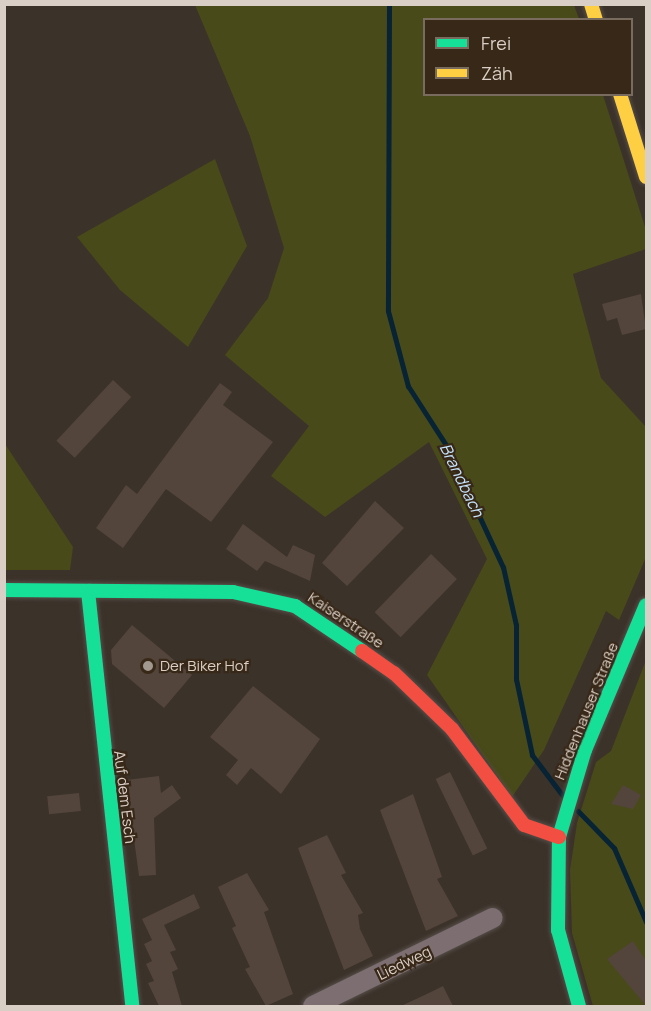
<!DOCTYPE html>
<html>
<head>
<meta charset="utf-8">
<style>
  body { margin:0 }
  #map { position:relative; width:651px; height:1011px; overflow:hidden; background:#3b322a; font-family:Manrope,sans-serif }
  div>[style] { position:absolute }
  .green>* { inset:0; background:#484a19 }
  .stream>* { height:5px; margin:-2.5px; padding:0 2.5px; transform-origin:2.5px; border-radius:2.5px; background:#072334 }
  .building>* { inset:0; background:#53453b; transform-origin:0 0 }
  .roads { filter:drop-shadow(0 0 2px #564e48) drop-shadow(0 0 2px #564e48) }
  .street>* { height:20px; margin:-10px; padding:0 10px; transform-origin:10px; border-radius:10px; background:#7c6e71 }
  .fast>* { height:14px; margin:-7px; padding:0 7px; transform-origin:7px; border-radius:7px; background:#16e098 }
  .slow>* { height:14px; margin:-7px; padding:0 7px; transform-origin:7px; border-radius:7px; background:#ffcf43 }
  .jam>* { height:14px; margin:-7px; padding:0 7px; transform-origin:7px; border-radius:7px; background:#f24e42 }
  .dots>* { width:16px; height:16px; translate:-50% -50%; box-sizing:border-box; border:3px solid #382818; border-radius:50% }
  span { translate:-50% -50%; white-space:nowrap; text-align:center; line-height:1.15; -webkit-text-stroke:4.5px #382818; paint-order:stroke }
  .street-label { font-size:15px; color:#dacfc6 }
  .poi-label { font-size:15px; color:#dacfc6 }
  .left { translate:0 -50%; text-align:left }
  .water-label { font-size:16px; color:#c6e5fd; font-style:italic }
  .frame { position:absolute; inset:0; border:6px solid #dacfc6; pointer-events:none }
  .legend { position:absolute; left:423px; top:18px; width:210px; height:78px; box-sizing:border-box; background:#382818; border:2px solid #796b5e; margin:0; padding:8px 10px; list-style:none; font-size:18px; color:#dacfc6 }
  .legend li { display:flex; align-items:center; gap:12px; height:30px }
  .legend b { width:30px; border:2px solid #796b5e }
</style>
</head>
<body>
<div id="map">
  <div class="green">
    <div style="clip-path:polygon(195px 5px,574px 5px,579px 19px,424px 20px,424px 94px,603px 95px,646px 230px,646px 249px,573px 274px,601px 378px,646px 427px,646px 557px,619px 620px,606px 611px,544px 750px,512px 797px,427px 675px,487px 559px,429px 442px,325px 517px,271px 476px,309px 426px,225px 355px,268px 298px,284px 248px,250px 136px)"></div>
    <div style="clip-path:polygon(215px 159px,247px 246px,188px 347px,120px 290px,77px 237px)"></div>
    <div style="clip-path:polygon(5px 444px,73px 547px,70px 570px,5px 570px)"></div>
    <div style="clip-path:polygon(646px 660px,646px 1006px,593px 1006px,572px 933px,570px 870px,577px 823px,596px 762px,611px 751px)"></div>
  </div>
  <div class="stream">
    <div style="left:389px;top:4px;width:307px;rotate:90.2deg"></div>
    <div style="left:388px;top:311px;width:78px;rotate:75.1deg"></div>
    <div style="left:408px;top:386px;width:70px;rotate:57.2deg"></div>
    <div style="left:446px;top:445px;width:135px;rotate:65deg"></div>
    <div style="left:503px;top:567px;width:59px;rotate:77.4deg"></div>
    <div style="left:516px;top:625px;width:54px;rotate:90deg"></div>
    <div style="left:516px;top:679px;width:78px;rotate:78.1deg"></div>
    <div style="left:532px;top:755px;width:51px;rotate:52.9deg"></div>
    <div style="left:578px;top:811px;width:52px;rotate:45.8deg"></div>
    <div style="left:614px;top:848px;width:81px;rotate:66.6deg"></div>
  </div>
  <div class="building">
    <div style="clip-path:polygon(641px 294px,646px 329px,622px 335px,617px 318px,607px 321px,602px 304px)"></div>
    <div style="left:113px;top:380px;width:25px;height:83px;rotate:43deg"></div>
    <div style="clip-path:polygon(220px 383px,232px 392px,223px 405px,273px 442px,211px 522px,166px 489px,123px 548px,96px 528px,126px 485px,137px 494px)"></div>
    <div style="clip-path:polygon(375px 501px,404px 528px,347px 586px,322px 563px)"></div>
    <div style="clip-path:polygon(243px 524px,287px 557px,293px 545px,315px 555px,310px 581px,265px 561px,257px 571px,226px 549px)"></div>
    <div style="left:431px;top:554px;width:36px;height:81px;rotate:44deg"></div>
    <div style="clip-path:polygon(132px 625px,192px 675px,164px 708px,112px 664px,111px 650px)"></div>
    <div style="clip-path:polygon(253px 686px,320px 739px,281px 794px,251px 768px,237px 785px,226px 775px,238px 760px,210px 737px)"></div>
    <div style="left:450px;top:772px;width:85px;height:16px;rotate:64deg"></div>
    <div style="clip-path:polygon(159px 776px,161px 793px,172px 785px,181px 798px,154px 818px,156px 875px,139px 876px,126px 780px)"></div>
    <div style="clip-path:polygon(623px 785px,641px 795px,633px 809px,611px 804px)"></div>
    <div style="left:79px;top:793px;width:18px;height:32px;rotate:84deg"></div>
    <div style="clip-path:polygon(413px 794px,442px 877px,437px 879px,458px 916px,426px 931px,380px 810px)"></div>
    <div style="clip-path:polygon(327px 835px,346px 873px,341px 875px,363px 913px,358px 915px,360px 929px,373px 956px,344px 970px,298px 848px)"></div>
    <div style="clip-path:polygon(247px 873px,269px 910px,264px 912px,293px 994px,266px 1006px,245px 969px,250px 967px,232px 928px,236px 926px,218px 887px)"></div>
    <div style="clip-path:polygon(194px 894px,200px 908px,164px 925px,176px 950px,170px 952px,178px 969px,172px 972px,182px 1006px,159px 1006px,148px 983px,154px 981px,146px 964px,152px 961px,144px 944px,152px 940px,142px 919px)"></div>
    <div style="clip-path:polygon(633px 941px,646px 961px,646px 1006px,607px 959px)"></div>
    <div style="clip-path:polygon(443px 986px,453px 1006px,401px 1006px,431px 992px)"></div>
  </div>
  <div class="roads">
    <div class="street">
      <div style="left:313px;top:1006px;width:200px;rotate:-26.1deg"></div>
    </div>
    <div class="fast">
      <div style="left:4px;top:590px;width:229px;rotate:0.5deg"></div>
      <div style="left:233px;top:592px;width:64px;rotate:12.7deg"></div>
      <div style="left:295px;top:606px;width:81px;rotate:33.9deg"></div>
      <div style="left:88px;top:591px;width:417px;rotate:83.9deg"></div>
      <div style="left:579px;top:1006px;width:79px;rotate:-105.4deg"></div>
      <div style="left:558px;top:930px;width:93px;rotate:-89.4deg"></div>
      <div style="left:559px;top:837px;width:91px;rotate:-73.4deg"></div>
      <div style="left:585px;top:750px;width:157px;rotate:-67.2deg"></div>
    </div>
    <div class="slow">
      <div style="left:591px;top:4px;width:17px;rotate:73deg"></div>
      <div style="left:620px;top:94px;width:87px;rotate:72.6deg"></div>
    </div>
    <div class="jam">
      <div style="left:362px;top:651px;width:39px;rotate:35deg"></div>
      <div style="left:394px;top:673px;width:81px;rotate:44deg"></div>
      <div style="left:452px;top:729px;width:120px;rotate:53.1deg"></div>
      <div style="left:524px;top:825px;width:37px;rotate:19deg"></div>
    </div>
  </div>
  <div class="dots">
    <div style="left:148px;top:666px;background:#a2988f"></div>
  </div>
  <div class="street-label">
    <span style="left:346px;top:620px;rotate:34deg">Kaiserstraße</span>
    <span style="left:586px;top:711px;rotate:-68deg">Hiddenhauser Straße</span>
    <span style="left:125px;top:797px;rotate:83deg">Auf dem Esch</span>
    <span style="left:404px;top:963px;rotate:-26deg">Liedweg</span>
  </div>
  <div class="poi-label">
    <span class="left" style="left:160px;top:666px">Der Biker Hof</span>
  </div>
  <div class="water-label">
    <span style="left:462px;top:480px;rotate:64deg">Brandbach</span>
  </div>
  <div class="frame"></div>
  <ul class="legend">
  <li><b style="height:8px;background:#16e098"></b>Frei</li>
  <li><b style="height:8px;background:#ffcf43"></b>Zäh</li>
  </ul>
</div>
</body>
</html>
